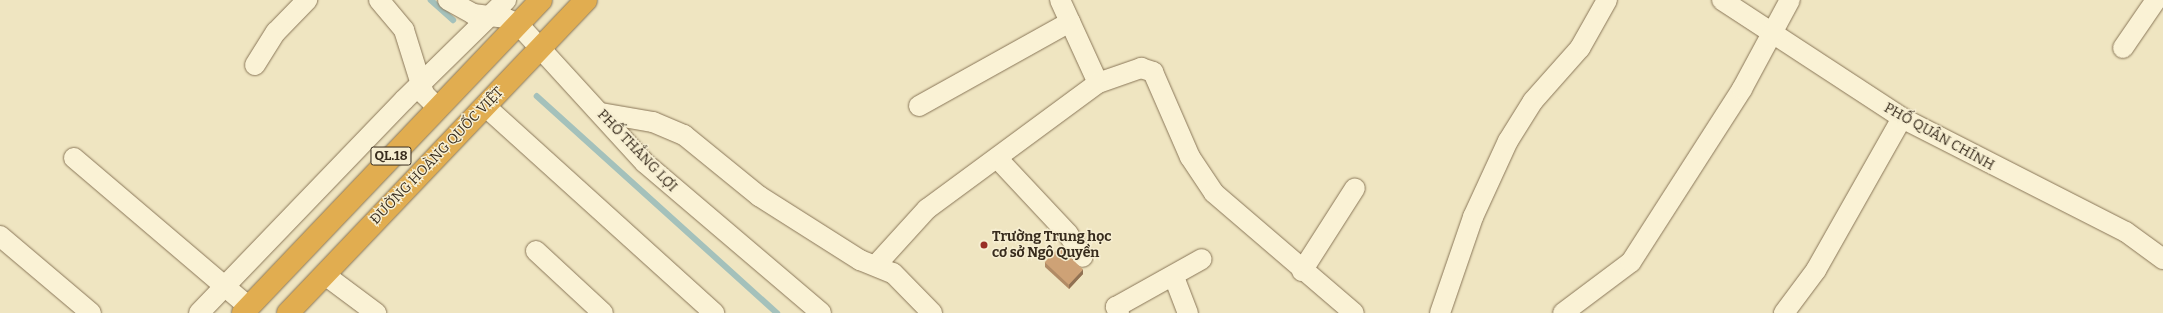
<!DOCTYPE html>
<html>
<head>
<meta charset="utf-8">
<style>
  body { margin:0 }
  #map { position:relative; width:2163px; height:313px; overflow:hidden; background:#efe5c1; font-family:Bitter,serif }
  div>[style] { position:absolute }
  .stream>* { height:5.5px; margin:-2.75px; padding:0 2.75px; transform-origin:2.75px; border-radius:2.75px; background:#a4c1bb }
  .roads { filter:drop-shadow(0 0 1px #897658) drop-shadow(0 0 1px #897658) }
  .minor>* { height:20px; margin:-10px; padding:0 10px; transform-origin:10px; border-radius:10px; background:#faf2d5 }
  .highway>* { height:22px; margin:-11px; padding:0 11px; transform-origin:11px; border-radius:11px; background:#e1ad50 }
  .wall>* { inset:0; background:#b18b65 }
  .shaded-wall>* { inset:0; background:#907153 }
  .building>* { inset:0; background:#cea276; transform-origin:0 0 }
  .dots>* { width:11px; height:11px; translate:-50% -50%; box-sizing:border-box; border:2px solid #f6eed1; border-radius:50% }
  span { translate:-50% -50%; white-space:nowrap; text-align:center; line-height:1.15; -webkit-text-stroke:3px #f6eed1; paint-order:stroke }
  .shield-label span { padding:1px 3px; background:#f6eed1; border:1px solid; border-radius:3px; -webkit-text-stroke-width:0 }
  .shield-label { font-size:13px; color:#382c1d; font-weight:700 }
  .street-label { font-size:14px; color:#382c1d }
  .poi-label { font-size:14px; color:#382c1d; font-weight:700 }
  .left { translate:0 -50%; text-align:left }
</style>
</head>
<body>
<div id="map">
  <div class="stream">
    <div style="left:431px;top:0;width:30px;rotate:42deg"></div>
    <div style="left:537px;top:96px;width:324px;rotate:42.1deg"></div>
  </div>
  <div class="roads">
    <div class="minor">
      <div style="left:379px;top:0;width:39px;rotate:50deg"></div>
      <div style="left:404px;top:30px;width:67px;rotate:72.6deg"></div>
      <div style="left:424px;top:94px;width:18px;rotate:45deg"></div>
      <div style="left:448px;top:0;width:29px;rotate:29deg"></div>
      <div style="left:473px;top:14px;width:32px;rotate:7deg"></div>
      <div style="left:505px;top:18px;width:14px;rotate:25deg"></div>
      <div style="left:518px;top:24px;width:188px;rotate:47.6deg"></div>
      <div style="left:645px;top:163px;width:231px;rotate:40.4deg"></div>
      <div style="left:1060px;top:0;width:91px;rotate:65.4deg"></div>
      <div style="left:1722px;top:0;width:215px;rotate:33.2deg"></div>
      <div style="left:1902px;top:118px;width:251px;rotate:27deg"></div>
      <div style="left:2126px;top:232px;width:46px;rotate:36.1deg"></div>
      <div style="left:2123px;top:48px;width:58px;rotate:-55.5deg"></div>
      <div style="left:255px;top:65px;width:39px;rotate:-58deg"></div>
      <div style="left:276px;top:32px;width:45px;rotate:-45.9deg"></div>
      <div style="left:485px;top:106px;width:309px;rotate:42.1deg"></div>
      <div style="left:919px;top:106px;width:173px;rotate:-29.1deg"></div>
      <div style="left:601px;top:113px;width:53px;rotate:9.8deg"></div>
      <div style="left:653px;top:122px;width:34px;rotate:23deg"></div>
      <div style="left:684px;top:135px;width:97px;rotate:39.1deg"></div>
      <div style="left:759px;top:196px;width:120px;rotate:32.4deg"></div>
      <div style="left:860px;top:260px;width:35px;rotate:22deg"></div>
      <div style="left:893px;top:273px;width:56px;rotate:45.7deg"></div>
      <div style="left:74px;top:158px;width:230px;rotate:40.4deg"></div>
      <div style="left:997px;top:158px;width:104px;rotate:46.9deg"></div>
      <div style="left:1068px;top:234px;width:27px;rotate:57deg"></div>
      <div style="left:0;top:236px;width:119px;rotate:40.2deg"></div>
      <div style="left:536px;top:251px;width:91px;rotate:42.8deg"></div>
      <div style="left:876px;top:265px;width:76px;rotate:-47.7deg"></div>
      <div style="left:927px;top:209px;width:212px;rotate:-36.4deg"></div>
      <div style="left:1098px;top:83px;width:46px;rotate:-19.2deg"></div>
      <div style="left:1141px;top:68px;width:13px;rotate:18deg"></div>
      <div style="left:1153px;top:72px;width:93px;rotate:66.5deg"></div>
      <div style="left:1190px;top:157px;width:43px;rotate:56.3deg"></div>
      <div style="left:1214px;top:193px;width:184px;rotate:40.6deg"></div>
      <div style="left:1302px;top:271px;width:98px;rotate:-57.4deg"></div>
      <div style="left:325px;top:275px;width:64px;rotate:36.7deg"></div>
      <div style="left:1174px;top:277px;width:39px;rotate:69deg"></div>
      <div style="left:199px;top:313px;width:296px;rotate:-46.1deg"></div>
      <div style="left:404px;top:100px;width:143px;rotate:-44.4deg"></div>
      <div style="left:1119px;top:313px;width:7px;rotate:-117deg"></div>
      <div style="left:1116px;top:307px;width:98px;rotate:-29.2deg"></div>
      <div style="left:1440px;top:313px;width:102px;rotate:-71deg"></div>
      <div style="left:1473px;top:217px;width:84px;rotate:-65.3deg"></div>
      <div style="left:1508px;top:141px;width:47px;rotate:-58deg"></div>
      <div style="left:1533px;top:101px;width:71px;rotate:-48.4deg"></div>
      <div style="left:1580px;top:48px;width:55px;rotate:-60.6deg"></div>
      <div style="left:1563px;top:313px;width:85px;rotate:-36.9deg"></div>
      <div style="left:1631px;top:262px;width:206px;rotate:-57.3deg"></div>
      <div style="left:1742px;top:89px;width:101px;rotate:-61.7deg"></div>
      <div style="left:1784px;top:313px;width:54px;rotate:-53.3deg"></div>
      <div style="left:1816px;top:270px;width:175px;rotate:-60.5deg"></div>
    </div>
    <div class="highway">
      <div style="left:243px;top:313px;width:432px;rotate:-46.4deg"></div>
      <div style="left:288px;top:313px;width:432px;rotate:-46.4deg"></div>
    </div>
  </div>
  <div class="wall">
    <div style="clip-path:polygon(1045px 262px,1083px 274px,1069px 289px,1045px 267px)"></div>
  </div>
  <div class="shaded-wall">
    <div style="clip-path:polygon(1083px 269px,1083px 274px,1069px 289px,1069px 284px)"></div>
  </div>
  <div class="building">
    <div style="left:1059px;top:247px;width:33px;height:21px;rotate:43deg"></div>
  </div>
  <div class="dots">
    <div style="left:984px;top:245px;background:#992f27"></div>
  </div>
  <div class="shield-label">
    <span style="left:391px;top:156px">QL.18</span>
  </div>
  <div class="street-label">
    <span style="left:1939px;top:137px;rotate:29deg">PHỐ QUÂN CHÍNH</span>
    <span style="left:637px;top:151px;rotate:46deg">PHỐ THẮNG LỢI</span>
    <span style="left:437px;top:156px;rotate:-46deg">ĐƯỜNG HOÀNG QUỐC VIỆT</span>
  </div>
  <div class="poi-label">
    <span class="left" style="left:992px;top:245px">Trường Trung học<br>cơ sở Ngô Quyền</span>
  </div>
</div>
</body>
</html>
